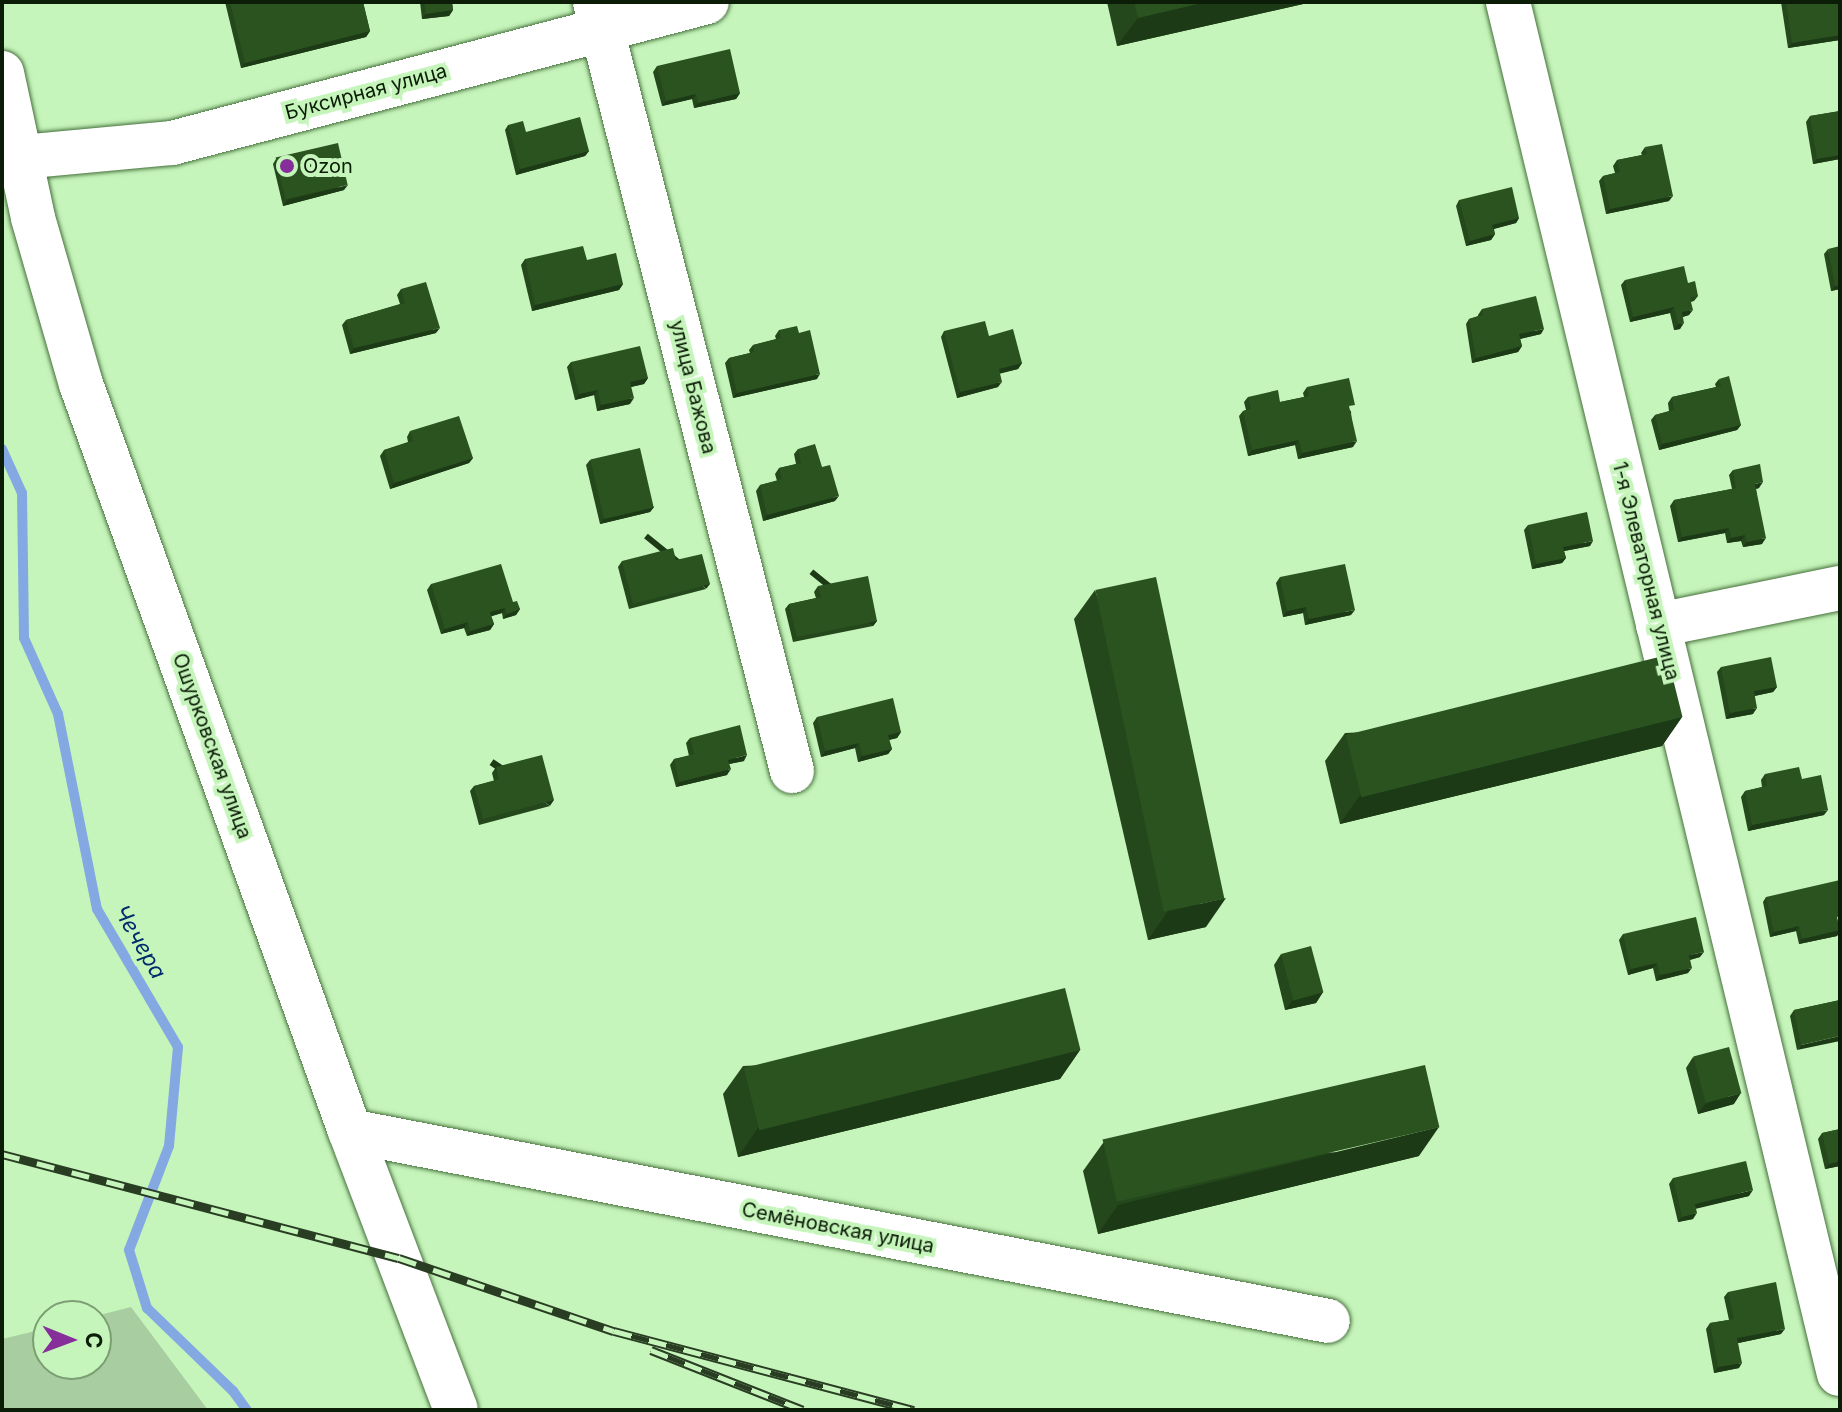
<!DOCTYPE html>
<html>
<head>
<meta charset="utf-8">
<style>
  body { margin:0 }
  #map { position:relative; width:1842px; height:1412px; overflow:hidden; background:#c6f5bb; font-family:Inter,sans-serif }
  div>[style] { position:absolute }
  .green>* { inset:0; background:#a8cda0 }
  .stream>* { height:10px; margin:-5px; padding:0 5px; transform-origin:5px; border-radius:5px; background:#84a8e2 }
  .roads { filter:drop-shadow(0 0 2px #46703c) drop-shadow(0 0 2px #46703c) }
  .minor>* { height:44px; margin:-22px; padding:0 22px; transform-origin:22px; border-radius:22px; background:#fff }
  .rail>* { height:9px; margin-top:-4.5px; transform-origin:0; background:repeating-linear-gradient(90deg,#c6f5bb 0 18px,#283d22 0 36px); box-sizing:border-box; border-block:2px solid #283d22 }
  .wall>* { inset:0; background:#24471c }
  .shaded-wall>* { inset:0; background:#1d3a16; transform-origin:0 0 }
  .building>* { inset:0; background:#2a5320; transform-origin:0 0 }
  .dots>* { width:22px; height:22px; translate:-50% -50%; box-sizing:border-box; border:4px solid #c6f5bb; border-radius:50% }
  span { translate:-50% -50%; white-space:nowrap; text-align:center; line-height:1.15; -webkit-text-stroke:8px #c6f5bb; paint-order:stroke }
  .street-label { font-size:20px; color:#0b1c07 }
  .poi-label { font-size:20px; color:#0b1c07 }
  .left { translate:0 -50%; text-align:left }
  .water-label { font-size:22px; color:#002a6c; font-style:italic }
  .frame { position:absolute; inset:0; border:4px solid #0b1c07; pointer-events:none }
  .north { position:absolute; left:32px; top:1300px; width:80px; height:80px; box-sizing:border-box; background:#c6f5bb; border:2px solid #7b9e73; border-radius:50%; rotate:91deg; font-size:22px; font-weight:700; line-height:32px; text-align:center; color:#0b1c07 }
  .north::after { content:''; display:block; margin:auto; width:28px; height:36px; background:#862e9a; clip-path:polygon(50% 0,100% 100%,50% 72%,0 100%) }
</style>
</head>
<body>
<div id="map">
  <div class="green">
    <div style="clip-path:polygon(131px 1307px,208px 1410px,2px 1410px,2px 1339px,48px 1328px,48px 1364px,96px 1364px,96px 1316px)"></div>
  </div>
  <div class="stream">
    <div style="left:2px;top:449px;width:48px;rotate:65.6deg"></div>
    <div style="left:22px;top:493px;width:145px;rotate:89.2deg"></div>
    <div style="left:24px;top:638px;width:83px;rotate:65.9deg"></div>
    <div style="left:58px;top:714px;width:199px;rotate:78.7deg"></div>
    <div style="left:97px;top:909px;width:160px;rotate:59.6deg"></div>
    <div style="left:178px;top:1047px;width:99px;rotate:95.2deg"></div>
    <div style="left:169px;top:1146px;width:111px;rotate:111deg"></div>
    <div style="left:129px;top:1250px;width:61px;rotate:72.8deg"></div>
    <div style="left:147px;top:1308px;width:120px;rotate:44deg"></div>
    <div style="left:233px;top:1391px;width:24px;rotate:54deg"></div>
  </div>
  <div class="roads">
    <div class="minor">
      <div style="left:595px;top:2px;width:794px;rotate:75.63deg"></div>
      <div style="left:1508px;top:2px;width:1411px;rotate:76.44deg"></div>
      <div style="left:2px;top:73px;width:148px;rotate:77.9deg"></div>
      <div style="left:33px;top:218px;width:173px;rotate:73.9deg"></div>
      <div style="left:81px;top:384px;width:794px;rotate:70.2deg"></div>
      <div style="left:350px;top:1131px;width:298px;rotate:69.2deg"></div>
      <div style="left:20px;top:157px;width:153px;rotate:-5.3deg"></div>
      <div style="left:172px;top:143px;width:553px;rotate:-14.76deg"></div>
      <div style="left:1658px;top:625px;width:186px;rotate:-11.5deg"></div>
      <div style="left:350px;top:1131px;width:996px;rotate:10.99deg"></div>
    </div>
  </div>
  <div class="rail">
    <div style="left:2px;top:1154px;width:410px;rotate:14.7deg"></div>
    <div style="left:399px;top:1258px;width:227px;rotate:18.8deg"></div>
    <div style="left:614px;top:1331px;width:310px;rotate:14.8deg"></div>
    <div style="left:651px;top:1350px;width:163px;rotate:21.5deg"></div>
  </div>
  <div class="wall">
    <div style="clip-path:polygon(225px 2px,363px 2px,370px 31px,366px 37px,241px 68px)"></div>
    <div style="clip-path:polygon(420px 2px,452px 2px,453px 10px,449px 16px,422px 19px)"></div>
    <div style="clip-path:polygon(1107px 2px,1312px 2px,1117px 46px)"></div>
    <div style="clip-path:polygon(1781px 2px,1840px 2px,1840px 40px,1788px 48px)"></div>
    <div style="clip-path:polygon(657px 66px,740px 93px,736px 99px,694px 108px,692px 99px,662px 106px,653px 72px)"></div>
    <div style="clip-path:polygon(1840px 111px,1840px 159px,1813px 164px,1806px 122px,1810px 116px)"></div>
    <div style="clip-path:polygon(508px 125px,526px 132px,589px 151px,585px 156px,516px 175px,505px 130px)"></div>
    <div style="clip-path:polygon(1645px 147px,1669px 201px,1606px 214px,1599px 181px,1603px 176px,1615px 173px,1613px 166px,1617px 160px,1642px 155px,1641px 153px)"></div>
    <div style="clip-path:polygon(276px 159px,344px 190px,283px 206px,273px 164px)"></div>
    <div style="clip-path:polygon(1459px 200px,1519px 218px,1516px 223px,1494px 229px,1495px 234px,1491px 240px,1466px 246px,1456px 206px)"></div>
    <div style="clip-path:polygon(1828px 249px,1840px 289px,1831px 291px,1824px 254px)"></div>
    <div style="clip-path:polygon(525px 259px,587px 260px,623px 284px,619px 290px,532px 311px,521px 265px)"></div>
    <div style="clip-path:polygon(1625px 280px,1688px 283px,1698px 296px,1694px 301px,1691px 302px,1689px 315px,1683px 317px,1680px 329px,1674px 330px,1670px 313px,1630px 322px,1621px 285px)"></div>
    <div style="clip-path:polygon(401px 289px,436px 333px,350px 354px,342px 325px,346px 320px,400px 304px,397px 295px)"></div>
    <div style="clip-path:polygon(1482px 309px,1541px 334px,1520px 339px,1522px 346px,1518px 352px,1472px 363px,1466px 324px,1469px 319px,1478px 316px,1478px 315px)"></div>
    <div style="clip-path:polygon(779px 330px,799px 333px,817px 379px,733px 398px,725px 363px,729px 358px,750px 353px,749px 350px,753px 345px,776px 339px,775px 336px)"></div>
    <div style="clip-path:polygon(944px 331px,989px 336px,1022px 363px,1018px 369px,1000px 373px,998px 387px,957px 398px,941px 337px)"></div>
    <div style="clip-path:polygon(571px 362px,648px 378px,644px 384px,631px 387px,630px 404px,597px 411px,594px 395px,575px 400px,567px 367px)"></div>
    <div style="clip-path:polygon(1719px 379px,1741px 425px,1737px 430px,1659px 450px,1651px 420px,1655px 415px,1669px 411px,1668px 403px,1672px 397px,1716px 387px,1715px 384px)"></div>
    <div style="clip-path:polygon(1307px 387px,1351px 411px,1353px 447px,1298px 459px,1295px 445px,1248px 456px,1239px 416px,1243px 411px,1246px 410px,1244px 402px,1248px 397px,1280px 402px,1304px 397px,1303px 393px)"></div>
    <div style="clip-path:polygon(410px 431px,473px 458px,469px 463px,390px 489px,380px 456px,384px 450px,408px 442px,407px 437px)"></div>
    <div style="clip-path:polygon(798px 449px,822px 467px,835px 501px,763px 521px,756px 491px,760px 485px,777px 481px,775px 474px,779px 468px,796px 464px,794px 454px)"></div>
    <div style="clip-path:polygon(590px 460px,654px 507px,650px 512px,600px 524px,586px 465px)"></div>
    <div style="clip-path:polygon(1733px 470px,1759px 488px,1756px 489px,1762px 544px,1743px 547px,1741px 541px,1727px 543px,1725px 533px,1678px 542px,1670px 506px,1674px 500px,1732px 489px,1729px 475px)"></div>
    <div style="clip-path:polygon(1528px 525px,1590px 546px,1564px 551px,1566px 558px,1562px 563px,1532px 569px,1524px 530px)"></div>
    <div style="clip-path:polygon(676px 560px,706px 589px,629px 609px,618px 567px,622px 561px)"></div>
    <div style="clip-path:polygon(1280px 577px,1351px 615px,1305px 625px,1303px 613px,1283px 617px,1276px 583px)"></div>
    <div style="clip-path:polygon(431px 584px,513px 602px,520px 609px,516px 615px,503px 619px,502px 613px,491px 616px,494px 624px,490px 630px,467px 636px,464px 628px,441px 634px,427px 590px)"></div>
    <div style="clip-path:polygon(818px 586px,877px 621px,873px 626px,793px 642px,785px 609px,789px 604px,816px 598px,814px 592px)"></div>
    <div style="clip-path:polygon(1095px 590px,1206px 927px,1148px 940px,1074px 619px)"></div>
    <div style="clip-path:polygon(1721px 667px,1777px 687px,1773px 692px,1754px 696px,1753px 714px,1726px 719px,1717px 672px)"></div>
    <div style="clip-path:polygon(817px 717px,901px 732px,897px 738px,889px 740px,892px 749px,888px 754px,858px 762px,855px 748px,821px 757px,813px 723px)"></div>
    <div style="clip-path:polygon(1682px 717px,1662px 746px,1340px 824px,1325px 761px,1345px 733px)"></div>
    <div style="clip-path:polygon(690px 738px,744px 761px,729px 764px,727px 775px,676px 787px,670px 765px,674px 759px,689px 756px,686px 743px)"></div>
    <div style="clip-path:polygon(496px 767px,550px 806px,479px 825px,470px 791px,474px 786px,494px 781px,492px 773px)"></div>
    <div style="clip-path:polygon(1765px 774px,1802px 779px,1824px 815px,1748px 831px,1741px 797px,1745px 791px,1762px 787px,1761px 780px)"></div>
    <div style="clip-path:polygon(1766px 897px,1838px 921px,1840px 931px,1837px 936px,1799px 944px,1796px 931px,1770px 937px,1763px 902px)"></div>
    <div style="clip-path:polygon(1623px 934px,1700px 957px,1690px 960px,1688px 973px,1656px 981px,1653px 968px,1628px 975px,1619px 940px)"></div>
    <div style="clip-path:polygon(1281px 954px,1323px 992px,1316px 1003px,1285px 1010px,1274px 965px)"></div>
    <div style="clip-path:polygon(1840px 1000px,1797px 1050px,1790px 1016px,1794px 1010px)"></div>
    <div style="clip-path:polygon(1080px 1050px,1060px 1079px,738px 1157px,723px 1094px,743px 1066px)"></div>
    <div style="clip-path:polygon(1693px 1057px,1734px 1104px,1698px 1114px,1686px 1068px)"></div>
    <div style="clip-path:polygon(1840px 1129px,1840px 1166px,1825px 1169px,1818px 1139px,1822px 1133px)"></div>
    <div style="clip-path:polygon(1103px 1143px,1419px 1156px,1098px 1234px,1083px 1171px)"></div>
    <div style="clip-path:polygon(1673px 1178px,1749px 1196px,1696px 1208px,1693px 1219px,1678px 1222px,1669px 1184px)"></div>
    <div style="clip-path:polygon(1728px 1292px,1781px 1334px,1738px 1343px,1739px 1368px,1714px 1373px,1706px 1329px,1710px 1323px,1729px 1320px,1724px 1297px)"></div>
  </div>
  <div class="shaded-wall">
    <div style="clip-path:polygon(1206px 2px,1312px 2px,1117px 46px,1138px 18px)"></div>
    <div style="clip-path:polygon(453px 10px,449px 16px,422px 19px,426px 14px)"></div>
    <div style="clip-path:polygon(370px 31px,366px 37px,241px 68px,245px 63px)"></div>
    <div style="clip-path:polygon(1840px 35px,1840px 40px,1788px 48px,1792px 43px)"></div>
    <div style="clip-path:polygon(740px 93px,736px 99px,694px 108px,698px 103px)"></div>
    <div style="clip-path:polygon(696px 94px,692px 99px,662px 106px,666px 101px)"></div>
    <div style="clip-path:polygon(589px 151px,585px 156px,516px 175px,520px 169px)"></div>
    <div style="clip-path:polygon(1840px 155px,1840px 159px,1813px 164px,1817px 159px)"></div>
    <div style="clip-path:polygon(348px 185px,344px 190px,283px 206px,287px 200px)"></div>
    <div style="clip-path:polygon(1673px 196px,1669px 201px,1606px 214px,1610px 209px)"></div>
    <div style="clip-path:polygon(1519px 218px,1516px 223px,1489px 230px,1492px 225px)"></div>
    <div style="clip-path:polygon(1495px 234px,1491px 240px,1466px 246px,1470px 241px)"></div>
    <div style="clip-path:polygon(623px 284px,619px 290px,532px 311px,535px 305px)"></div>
    <div style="clip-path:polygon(1840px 285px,1840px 289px,1831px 291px,1835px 286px)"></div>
    <div style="clip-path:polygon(1674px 307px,1670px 313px,1630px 322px,1633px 317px)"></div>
    <div style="clip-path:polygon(1693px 310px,1689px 315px,1678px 318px,1682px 312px)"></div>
    <div style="clip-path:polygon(1684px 323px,1680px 329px,1674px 330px,1678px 324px)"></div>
    <div style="clip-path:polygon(440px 328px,436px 333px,350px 354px,354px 348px)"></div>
    <div style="clip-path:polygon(1544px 329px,1541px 334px,1515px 340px,1519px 334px)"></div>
    <div style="clip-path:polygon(1522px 346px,1518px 352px,1472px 363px,1476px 358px)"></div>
    <div style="clip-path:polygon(1022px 363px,1018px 369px,995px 375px,999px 369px)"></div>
    <div style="clip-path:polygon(820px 374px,817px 379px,733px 398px,737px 393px)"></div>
    <div style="clip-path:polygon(648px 378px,644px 384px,626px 388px,630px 382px)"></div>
    <div style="clip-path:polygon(1002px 382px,998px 387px,957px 398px,960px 392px)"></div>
    <div style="clip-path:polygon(598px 390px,594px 395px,575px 400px,579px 394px)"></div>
    <div style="clip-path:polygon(634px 398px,630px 404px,597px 411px,601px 405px)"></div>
    <div style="clip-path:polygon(1741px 425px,1737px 430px,1659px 450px,1662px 444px)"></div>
    <div style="clip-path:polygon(1299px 440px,1295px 445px,1248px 456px,1252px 450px)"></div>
    <div style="clip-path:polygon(1357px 441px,1353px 447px,1298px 459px,1302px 453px)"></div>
    <div style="clip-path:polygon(473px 458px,469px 463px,390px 489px,394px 483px)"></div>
    <div style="clip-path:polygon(1763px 482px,1759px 488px,1751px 490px,1755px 484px)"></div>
    <div style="clip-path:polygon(839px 496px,835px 501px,763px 521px,767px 515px)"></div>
    <div style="clip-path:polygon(654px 507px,650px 512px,600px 524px,604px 519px)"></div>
    <div style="clip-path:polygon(1729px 528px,1725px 533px,1678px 542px,1682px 537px)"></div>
    <div style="clip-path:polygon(1745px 535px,1741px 541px,1727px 543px,1731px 538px)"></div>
    <div style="clip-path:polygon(1766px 538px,1762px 544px,1743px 547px,1747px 542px)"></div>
    <div style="clip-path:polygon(1593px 541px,1590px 546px,1559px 552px,1563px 547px)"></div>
    <div style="clip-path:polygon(1566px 558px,1562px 563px,1532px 569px,1536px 564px)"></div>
    <div style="left:710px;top:584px;width:6px;height:80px;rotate:129deg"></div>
    <div style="clip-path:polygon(1306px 607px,1303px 613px,1283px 617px,1287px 611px)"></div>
    <div style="clip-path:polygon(505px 608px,502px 613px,486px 618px,490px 612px)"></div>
    <div style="clip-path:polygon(520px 609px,516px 615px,503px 619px,507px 614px)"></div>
    <div style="clip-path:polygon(1355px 610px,1351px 615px,1305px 625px,1309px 619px)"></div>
    <div style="left:877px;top:621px;width:6px;height:82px;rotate:129deg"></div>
    <div style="clip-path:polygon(468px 622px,464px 628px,441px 634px,445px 629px)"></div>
    <div style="clip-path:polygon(494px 624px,490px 630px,467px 636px,470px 631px)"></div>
    <div style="clip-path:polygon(1777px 687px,1773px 692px,1750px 697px,1754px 691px)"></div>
    <div style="clip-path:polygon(1757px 708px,1753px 714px,1726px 719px,1730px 713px)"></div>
    <div style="clip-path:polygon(1682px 717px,1662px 746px,1340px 824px,1360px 795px)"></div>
    <div style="clip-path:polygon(901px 732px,897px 738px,884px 741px,888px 735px)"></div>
    <div style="clip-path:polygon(859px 743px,855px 748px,821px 757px,825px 751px)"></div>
    <div style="clip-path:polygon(892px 749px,888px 754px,858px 762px,862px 756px)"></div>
    <div style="clip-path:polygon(747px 755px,744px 761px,724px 765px,728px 760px)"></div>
    <div style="clip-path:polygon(731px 769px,727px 775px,676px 787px,679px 782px)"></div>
    <div style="left:554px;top:800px;width:7px;height:73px;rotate:124deg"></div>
    <div style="clip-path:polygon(1828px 810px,1824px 815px,1748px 831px,1752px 825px)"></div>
    <div style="clip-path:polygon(1226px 898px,1206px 927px,1148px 940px,1168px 911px)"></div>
    <div style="clip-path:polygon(1799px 926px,1796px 931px,1770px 937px,1774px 932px)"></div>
    <div style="clip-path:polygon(1840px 930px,1837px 936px,1799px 944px,1802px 939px)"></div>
    <div style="clip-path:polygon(1704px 952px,1700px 957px,1685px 961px,1689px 955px)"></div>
    <div style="clip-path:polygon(1657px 963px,1653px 968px,1628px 975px,1631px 969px)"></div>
    <div style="clip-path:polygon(1692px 968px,1688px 973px,1656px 981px,1660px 975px)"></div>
    <div style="clip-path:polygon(1323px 992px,1316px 1003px,1285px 1010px,1293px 1000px)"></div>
    <div style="clip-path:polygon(1840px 1036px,1840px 1041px,1797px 1050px,1801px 1045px)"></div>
    <div style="clip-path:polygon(1080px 1050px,1060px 1079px,738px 1157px,758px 1128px)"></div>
    <div style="clip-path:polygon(1741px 1093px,1734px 1104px,1698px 1114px,1706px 1103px)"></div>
    <div style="clip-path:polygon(1439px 1127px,1419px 1156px,1098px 1234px,1118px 1205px)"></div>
    <div style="clip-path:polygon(1840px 1161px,1840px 1166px,1825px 1169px,1829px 1164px)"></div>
    <div style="clip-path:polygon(1753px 1190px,1749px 1196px,1691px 1210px,1695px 1204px)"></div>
    <div style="clip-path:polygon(1697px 1213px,1693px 1219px,1678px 1222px,1682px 1217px)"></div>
    <div style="clip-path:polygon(1785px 1329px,1781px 1334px,1734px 1344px,1737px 1338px)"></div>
    <div style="clip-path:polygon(1742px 1363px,1739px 1368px,1714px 1373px,1718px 1367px)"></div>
  </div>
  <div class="building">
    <div style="clip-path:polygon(230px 2px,363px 2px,370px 31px,245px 63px)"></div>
    <div style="clip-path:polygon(424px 2px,452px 2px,453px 10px,426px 14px)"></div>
    <div style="clip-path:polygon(1134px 2px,1206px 2px,1138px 18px)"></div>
    <div style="clip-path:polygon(1786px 2px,1840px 2px,1840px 35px,1792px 43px)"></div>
    <div style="clip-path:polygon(730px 49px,740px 93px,698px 103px,696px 94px,666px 101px,657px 66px)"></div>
    <div style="clip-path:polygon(1840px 111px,1840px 155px,1817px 159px,1810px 116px)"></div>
    <div style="clip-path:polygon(580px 117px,589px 151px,520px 169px,508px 125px,523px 121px,526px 132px)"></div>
    <div style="left:338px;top:143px;width:43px;height:64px;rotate:77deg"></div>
    <div style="clip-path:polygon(1662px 144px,1673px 196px,1610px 209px,1603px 176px,1620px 172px,1617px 160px,1647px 154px,1645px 147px)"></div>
    <div style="clip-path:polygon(1512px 187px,1519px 218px,1492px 225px,1495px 234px,1470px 241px,1459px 200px)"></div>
    <div style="clip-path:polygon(583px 246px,587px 260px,616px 253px,623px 284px,535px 305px,525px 259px)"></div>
    <div style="clip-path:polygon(1840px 246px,1840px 285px,1835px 286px,1828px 249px)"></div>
    <div style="clip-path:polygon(1684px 266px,1688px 283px,1695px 281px,1698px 296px,1690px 298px,1693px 310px,1682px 312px,1684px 323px,1678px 324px,1674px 307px,1633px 317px,1625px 280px)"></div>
    <div style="clip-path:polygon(426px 282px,440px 328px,354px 348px,346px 320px,405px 303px,401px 289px)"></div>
    <div style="clip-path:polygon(1536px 296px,1544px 329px,1519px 334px,1522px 346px,1476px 358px,1469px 319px,1483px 315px,1482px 309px)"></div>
    <div style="clip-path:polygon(985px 321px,989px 336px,1013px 329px,1022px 363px,999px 369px,1002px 382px,960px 392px,944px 331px)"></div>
    <div style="clip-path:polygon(797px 326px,799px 333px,810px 330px,820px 374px,737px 393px,729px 358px,754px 352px,753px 345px,781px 338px,779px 330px)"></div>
    <div style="clip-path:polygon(640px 346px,648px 378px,630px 382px,634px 398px,601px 405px,598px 390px,579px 394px,571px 362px)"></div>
    <div style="clip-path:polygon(1729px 376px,1741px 425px,1662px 444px,1655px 415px,1674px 410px,1672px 397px,1721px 386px,1719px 379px)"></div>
    <div style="clip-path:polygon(1349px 378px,1355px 405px,1349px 406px,1357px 441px,1302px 453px,1299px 440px,1252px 450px,1243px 411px,1251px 409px,1248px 397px,1278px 390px,1280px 402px,1309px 396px,1307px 387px)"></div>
    <div style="clip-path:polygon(459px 416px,473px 458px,394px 483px,384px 450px,413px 441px,410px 431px)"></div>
    <div style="clip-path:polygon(815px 444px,822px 467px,830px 465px,839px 496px,767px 515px,760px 485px,782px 479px,779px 468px,801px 463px,798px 449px)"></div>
    <div style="left:640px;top:448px;width:61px;height:51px;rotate:77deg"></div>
    <div style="clip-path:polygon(1760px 464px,1763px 482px,1755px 484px,1766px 538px,1747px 542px,1745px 535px,1731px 538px,1729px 528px,1682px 537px,1674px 500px,1736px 488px,1733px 470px)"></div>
    <div style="clip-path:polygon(1587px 512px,1593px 541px,1563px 547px,1566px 558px,1536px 564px,1528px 525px)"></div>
    <div style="clip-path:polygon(673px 548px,676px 560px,702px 554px,710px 584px,633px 604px,622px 561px)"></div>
    <div style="clip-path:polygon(501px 564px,513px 602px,517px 601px,520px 609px,507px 614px,505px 608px,490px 612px,494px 624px,470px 631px,468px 622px,445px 629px,431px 584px)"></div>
    <div style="clip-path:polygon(1345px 564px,1355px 610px,1309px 619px,1306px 607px,1287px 611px,1280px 577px)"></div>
    <div style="clip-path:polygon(868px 576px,877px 621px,797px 637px,789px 604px,821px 597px,818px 586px)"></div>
    <div style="left:1156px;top:577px;width:329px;height:62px;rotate:78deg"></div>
    <div style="left:1667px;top:655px;width:64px;height:331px;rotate:76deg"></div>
    <div style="clip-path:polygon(1771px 657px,1777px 687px,1754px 691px,1757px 708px,1730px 713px,1721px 667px)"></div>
    <div style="clip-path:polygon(893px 698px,901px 732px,888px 735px,892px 749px,862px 756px,859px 743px,825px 751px,817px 717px)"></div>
    <div style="clip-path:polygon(740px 725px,747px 755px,728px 760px,731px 769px,679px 782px,674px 759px,694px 754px,690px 738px)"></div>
    <div style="clip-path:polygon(542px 755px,554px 800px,483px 819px,474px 786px,499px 779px,496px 767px)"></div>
    <div style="clip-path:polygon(1799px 767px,1802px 779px,1821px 775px,1828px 810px,1752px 825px,1745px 791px,1767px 786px,1765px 774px)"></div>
    <div style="clip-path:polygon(1840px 880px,1840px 916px,1837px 917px,1840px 930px,1802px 939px,1799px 926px,1774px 932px,1766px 897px)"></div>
    <div style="clip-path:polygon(1696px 917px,1704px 952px,1689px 955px,1692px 968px,1660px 975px,1657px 963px,1631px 969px,1623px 934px)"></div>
    <div style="left:1311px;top:946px;width:48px;height:31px;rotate:75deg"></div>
    <div style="left:1065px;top:988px;width:64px;height:331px;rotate:76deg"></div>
    <div style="clip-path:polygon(1840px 1000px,1840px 1036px,1801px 1045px,1794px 1010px)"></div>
    <div style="left:1729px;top:1047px;width:48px;height:37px;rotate:75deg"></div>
    <div style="left:1425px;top:1065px;width:64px;height:331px;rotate:77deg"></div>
    <div style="clip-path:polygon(1840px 1129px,1840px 1161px,1829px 1164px,1822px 1133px)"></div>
    <div style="clip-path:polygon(1746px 1161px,1753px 1190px,1695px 1204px,1697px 1213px,1682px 1217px,1673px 1178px)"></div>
    <div style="clip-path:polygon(1776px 1282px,1785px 1329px,1737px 1338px,1742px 1363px,1718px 1367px,1710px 1323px,1734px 1319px,1728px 1292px)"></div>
  </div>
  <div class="dots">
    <div style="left:287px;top:166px;background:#862e9a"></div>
  </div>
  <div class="street-label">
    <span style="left:366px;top:92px;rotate:-15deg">Буксирная улица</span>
    <span style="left:693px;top:387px;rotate:76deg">улица Бажова</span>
    <span style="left:1646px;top:571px;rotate:76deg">1-я Элеваторная улица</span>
    <span style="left:212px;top:746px;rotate:70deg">Ошурковская улица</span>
    <span style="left:838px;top:1228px;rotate:11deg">Семёновская улица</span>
  </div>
  <div class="poi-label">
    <span class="left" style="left:303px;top:166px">Ozon</span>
  </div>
  <div class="water-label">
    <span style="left:140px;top:942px;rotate:60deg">Чечера</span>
  </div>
  <div class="frame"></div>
  <div class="north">С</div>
</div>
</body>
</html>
